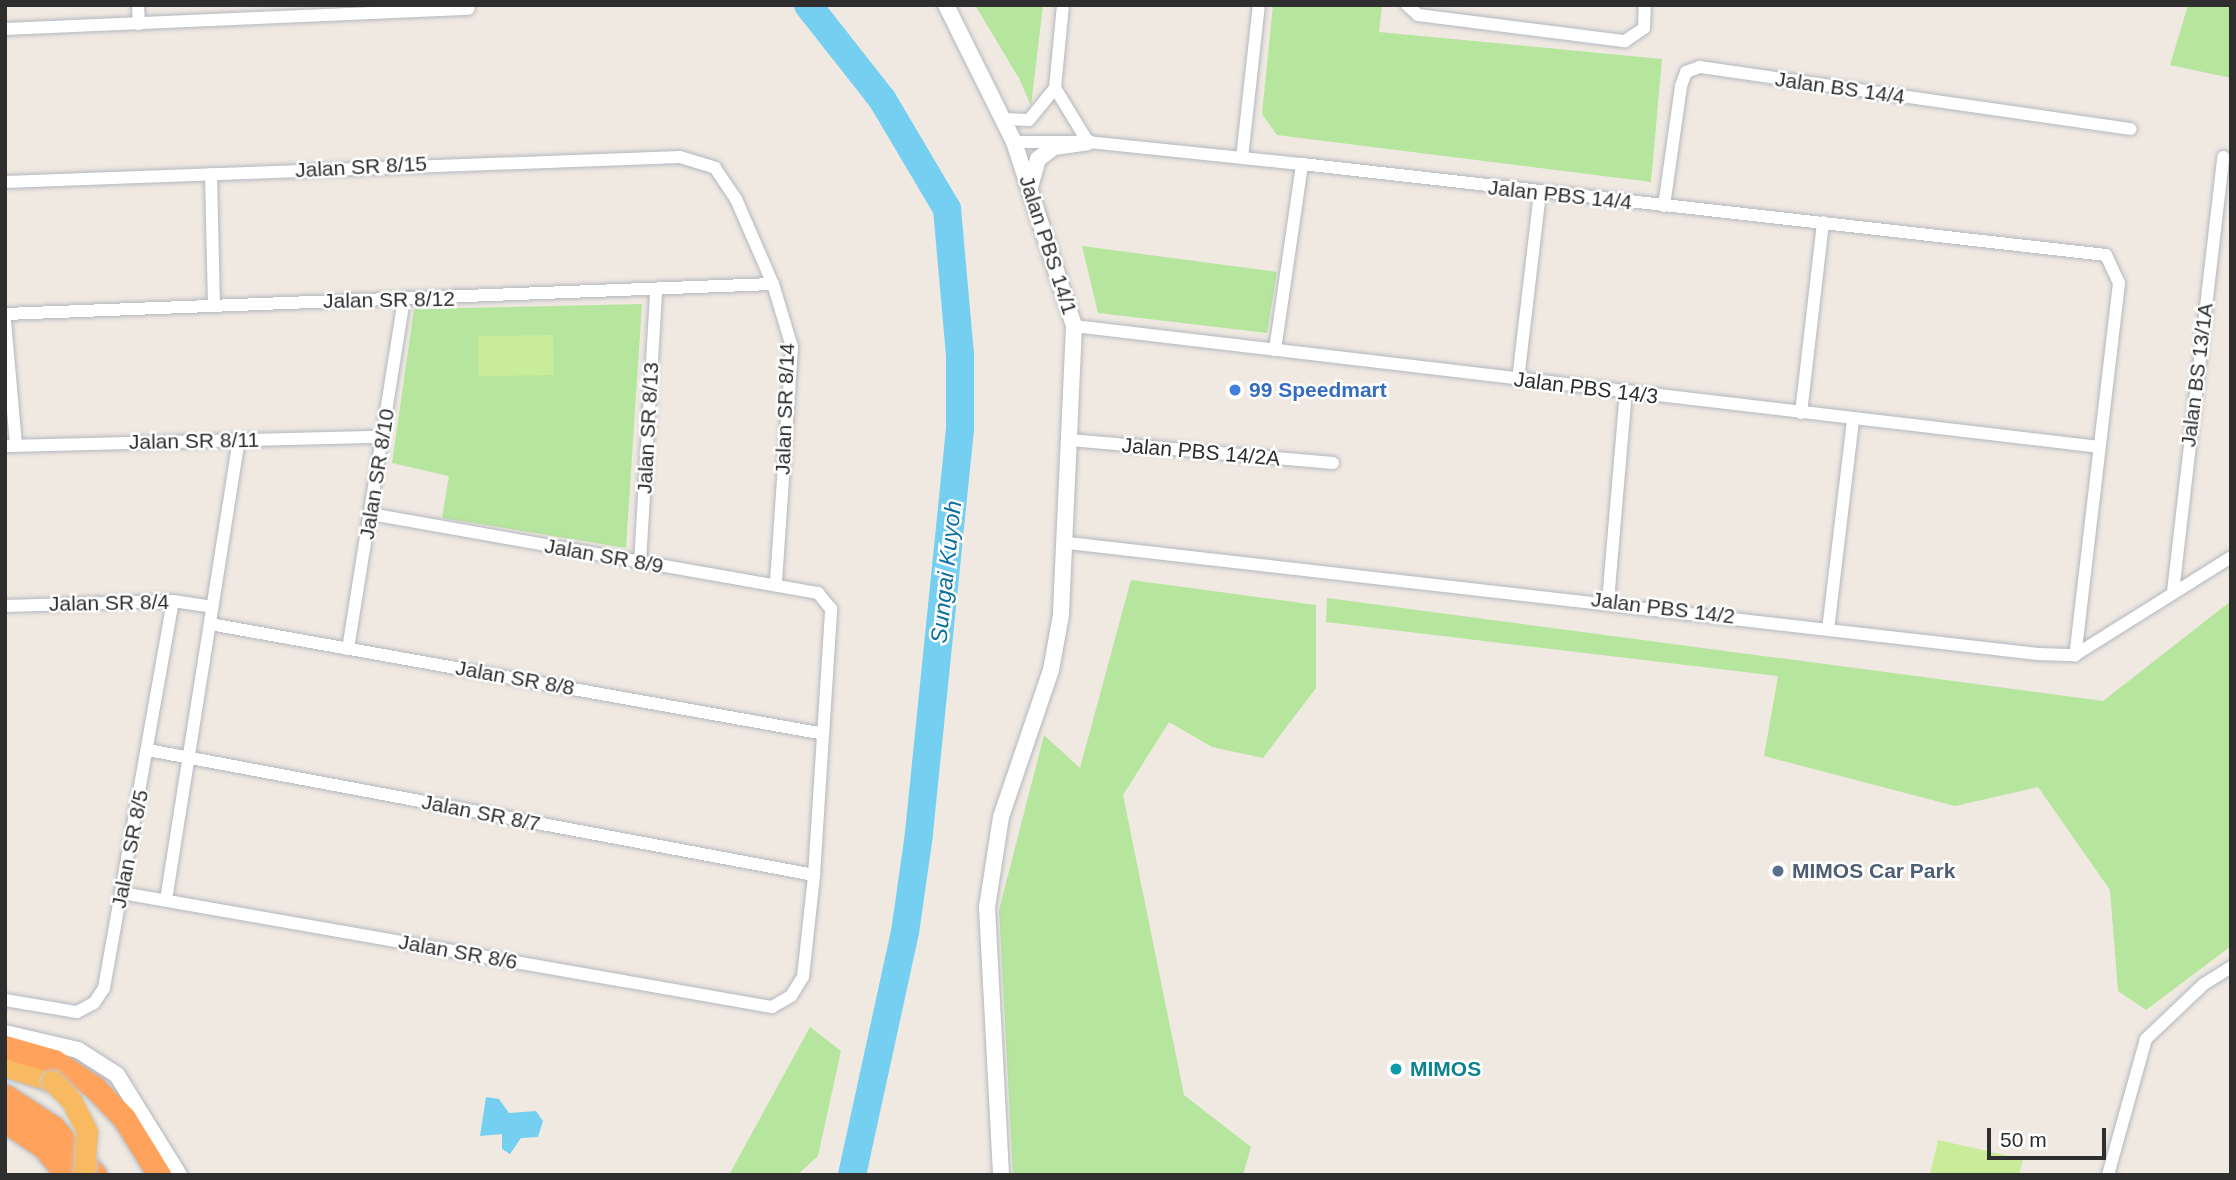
<!DOCTYPE html>
<html>
<head>
<meta charset="utf-8">
<style>
  body { margin:0 }
  #map { position:relative; width:2236px; height:1180px; overflow:hidden; background:#efe9e1; font-family:Arial,sans-serif }
  div>[style] { position:absolute }
  .green>* { inset:0; background:#b6e59e }
  .pitch>* { inset:0; background:#c9ec9a; transform-origin:0 0 }
  .water>* { inset:0; background:#75cff0 }
  .river>* { height:28px; margin:-14px; padding:0 14px; transform-origin:14px; border-radius:14px; background:#75cff0 }
  .roads { filter:drop-shadow(0 0 2px #b4b7c1) drop-shadow(0 0 2px #b4b7c1) }
  .minor>* { height:12px; margin:-6px; padding:0 6px; transform-origin:6px; border-radius:6px; background:#fff }
  .tertiary>* { height:16px; margin:-8px; padding:0 8px; transform-origin:8px; border-radius:8px; background:#fff }
  .trunk>* { height:21px; margin:-10.5px; padding:0 10.5px; transform-origin:10.5px; border-radius:10.5px; background:#f8ba60 }
  .motorway>* { height:23px; margin:-11.5px; padding:0 11.5px; transform-origin:11.5px; border-radius:11.5px; background:#ffa35c }
  .bridges { filter:drop-shadow(0 0 2px #c9c9c9) drop-shadow(0 0 2px #c9c9c9) }
  .trunk-bridge>* { height:21px; margin:-10.5px; padding:0 10.5px; transform-origin:10.5px; border-radius:10.5px; background:#f8ba60 }
  .dots>* { width:19px; height:19px; translate:-50% -50%; box-sizing:border-box; border:4px solid #fff; border-radius:50% }
  span { translate:-50% -50%; white-space:nowrap; text-align:center; line-height:1.15; -webkit-text-stroke:5px #fff; paint-order:stroke }
  .street-label { font-size:21px; color:#2e2e2e }
  .shop-label { font-size:21px; color:#366cbe; font-weight:700 }
  .left { translate:0 -50%; text-align:left }
  .service-label { font-size:21px; color:#4e5e75; font-weight:700 }
  .culture-label { font-size:21px; color:#0d838f; font-weight:700 }
  .water-label { font-size:23px; color:#0d6fa3; font-style:italic }
  .frame { position:absolute; inset:0; border:7px solid #2e2e2e; pointer-events:none }
  .scale { position:absolute; left:1987px; top:1128px; width:119px; height:32px; box-sizing:border-box; border:4px solid #2e2e2e; border-top:0; padding-left:9px; font-size:21px; line-height:24px; white-space:nowrap; color:#2e2e2e; -webkit-text-stroke:5px #fff; paint-order:stroke }
</style>
</head>
<body>
<div id="map">
  <div class="green">
    <div style="clip-path:polygon(975px 5px,1043px 5px,1031px 106px,1020px 80px)"></div>
    <div style="clip-path:polygon(1273px 5px,1382px 5px,1379px 32px,1662px 59px,1651px 182px,1277px 135px,1262px 114px)"></div>
    <div style="clip-path:polygon(2188px 5px,2231px 5px,2231px 78px,2170px 65px)"></div>
    <div style="clip-path:polygon(1082px 246px,1277px 272px,1267px 333px,1098px 313px)"></div>
    <div style="clip-path:polygon(642px 304px,626px 548px,442px 518px,449px 476px,392px 463px,414px 309px)"></div>
    <div style="clip-path:polygon(1131px 580px,1316px 605px,1316px 688px,1263px 758px,1212px 747px,1169px 722px,1123px 795px,1184px 1095px,1251px 1147px,1243px 1175px,1013px 1175px,999px 910px,1044px 735px,1080px 768px)"></div>
    <div style="clip-path:polygon(1327px 598px,2103px 701px,2231px 601px,2231px 946px,2146px 1010px,2118px 991px,2110px 890px,2038px 787px,1955px 806px,1764px 756px,1778px 676px,1326px 622px)"></div>
    <div style="clip-path:polygon(810px 1027px,841px 1051px,818px 1156px,797px 1175px,729px 1175px)"></div>
  </div>
  <div class="pitch">
    <div style="left:553px;top:335px;width:40px;height:75px;rotate:89deg"></div>
    <div style="clip-path:polygon(1938px 1140px,2023px 1159px,2019px 1175px,1930px 1175px)"></div>
  </div>
  <div class="water">
    <div style="clip-path:polygon(486px 1097px,499px 1099px,509px 1113px,536px 1111px,543px 1121px,538px 1137px,521px 1138px,510px 1154px,502px 1149px,502px 1134px,480px 1136px)"></div>
  </div>
  <div class="river">
    <div style="left:808px;top:5px;width:120px;rotate:51.8deg"></div>
    <div style="left:882px;top:99px;width:128px;rotate:59.4deg"></div>
    <div style="left:947px;top:209px;width:146px;rotate:84.9deg"></div>
    <div style="left:960px;top:354px;width:75px;rotate:90deg"></div>
    <div style="left:960px;top:429px;width:407px;rotate:95.8deg"></div>
    <div style="left:919px;top:834px;width:99px;rotate:98.1deg"></div>
    <div style="left:905px;top:932px;width:249px;rotate:102.3deg"></div>
  </div>
  <div class="roads">
    <div class="minor">
      <div style="left:138px;top:5px;width:19px;rotate:87deg"></div>
      <div style="left:1407px;top:5px;width:15px;rotate:42deg"></div>
      <div style="left:1418px;top:15px;width:209px;rotate:7.2deg"></div>
      <div style="left:1625px;top:41px;width:23px;rotate:-34deg"></div>
      <div style="left:1644px;top:28px;width:23px;rotate:-88deg"></div>
      <div style="left:5px;top:29px;width:464px;rotate:-2.5deg"></div>
      <div style="left:1055px;top:88px;width:63px;rotate:58.6deg"></div>
      <div style="left:1003px;top:119px;width:26px;rotate:2deg"></div>
      <div style="left:1029px;top:120px;width:41px;rotate:-50.9deg"></div>
      <div style="left:1055px;top:88px;width:83px;rotate:-84.5deg"></div>
      <div style="left:1014px;top:142px;width:74px"></div>
      <div style="left:1088px;top:142px;width:215px;rotate:5.9deg"></div>
      <div style="left:1302px;top:164px;width:809px;rotate:6.46deg"></div>
      <div style="left:2106px;top:255px;width:31px;rotate:65deg"></div>
      <div style="left:2119px;top:283px;width:375px;rotate:96.7deg"></div>
      <div style="left:1242px;top:158px;width:154px;rotate:-83.7deg"></div>
      <div style="left:211px;top:174px;width:130px;rotate:88.7deg"></div>
      <div style="left:5px;top:182px;width:675px;rotate:-2.12deg"></div>
      <div style="left:680px;top:157px;width:37px;rotate:17deg"></div>
      <div style="left:715px;top:168px;width:37px;rotate:56deg"></div>
      <div style="left:736px;top:199px;width:93px;rotate:66.5deg"></div>
      <div style="left:773px;top:284px;width:66px;rotate:73.2deg"></div>
      <div style="left:792px;top:347px;width:237px;rotate:93.9deg"></div>
      <div style="left:1664px;top:206px;width:121px;rotate:-81.9deg"></div>
      <div style="left:1681px;top:86px;width:15px;rotate:-70deg"></div>
      <div style="left:1686px;top:72px;width:15px;rotate:-20deg"></div>
      <div style="left:1700px;top:67px;width:435px;rotate:8.2deg"></div>
      <div style="left:5px;top:314px;width:769px;rotate:-2.24deg"></div>
      <div style="left:5px;top:321px;width:124px;rotate:84.9deg"></div>
      <div style="left:1074px;top:326px;width:1032px;rotate:6.73deg"></div>
      <div style="left:1275px;top:350px;width:188px;rotate:-81.7deg"></div>
      <div style="left:1518px;top:380px;width:188px;rotate:-83.3deg"></div>
      <div style="left:1801px;top:413px;width:192px;rotate:-83.4deg"></div>
      <div style="left:1070px;top:440px;width:264px;rotate:5deg"></div>
      <div style="left:5px;top:446px;width:378px;rotate:-1.4deg"></div>
      <div style="left:1068px;top:543px;width:976px;rotate:6.53deg"></div>
      <div style="left:2038px;top:654px;width:37px;rotate:2deg"></div>
      <div style="left:2075px;top:655px;width:184px;rotate:-32.1deg"></div>
      <div style="left:640px;top:563px;width:270px;rotate:-86.6deg"></div>
      <div style="left:2173px;top:592px;width:438px;rotate:-83.4deg"></div>
      <div style="left:1608px;top:601px;width:210px;rotate:-85.1deg"></div>
      <div style="left:5px;top:606px;width:168px;rotate:-1.7deg"></div>
      <div style="left:173px;top:601px;width:40px;rotate:8.5deg"></div>
      <div style="left:210px;top:624px;width:619px;rotate:10.15deg"></div>
      <div style="left:1828px;top:630px;width:211px;rotate:-83.2deg"></div>
      <div style="left:348px;top:649px;width:354px;rotate:-80.9deg"></div>
      <div style="left:148px;top:750px;width:678px;rotate:10.63deg"></div>
      <div style="left:122px;top:893px;width:660px;rotate:9.95deg"></div>
      <div style="left:772px;top:1007px;width:22px;rotate:-30deg"></div>
      <div style="left:791px;top:996px;width:22px;rotate:-58deg"></div>
      <div style="left:803px;top:977px;width:103px;rotate:-83.8deg"></div>
      <div style="left:814px;top:875px;width:267px;rotate:-86.3deg"></div>
      <div style="left:831px;top:609px;width:21px;rotate:-129deg"></div>
      <div style="left:818px;top:593px;width:455px;rotate:-170deg"></div>
      <div style="left:166px;top:900px;width:466px;rotate:-81deg"></div>
      <div style="left:5px;top:1000px;width:73px;rotate:9.5deg"></div>
      <div style="left:77px;top:1012px;width:19px;rotate:-28deg"></div>
      <div style="left:94px;top:1003px;width:18px;rotate:-56deg"></div>
      <div style="left:104px;top:988px;width:393px;rotate:-79.9deg"></div>
      <div style="left:2108px;top:1175px;width:141px;rotate:-74.4deg"></div>
      <div style="left:2146px;top:1039px;width:80px;rotate:-43.5deg"></div>
      <div style="left:2204px;top:984px;width:32px;rotate:-32deg"></div>
    </div>
    <div class="tertiary">
      <div style="left:946px;top:5px;width:153px;rotate:63.6deg"></div>
      <div style="left:1014px;top:142px;width:194px;rotate:71.9deg"></div>
      <div style="left:1074px;top:326px;width:289px;rotate:92.6deg"></div>
      <div style="left:1061px;top:615px;width:56px;rotate:100.3deg"></div>
      <div style="left:1051px;top:670px;width:155px;rotate:108.8deg"></div>
      <div style="left:1001px;top:817px;width:91px;rotate:98.8deg"></div>
      <div style="left:987px;top:907px;width:268px;rotate:87deg"></div>
      <div style="left:1030px;top:187px;width:29px;rotate:-74deg"></div>
      <div style="left:1038px;top:159px;width:20px;rotate:-37deg"></div>
      <div style="left:1054px;top:147px;width:34px;rotate:-8deg"></div>
      <div style="left:5px;top:1033px;width:75px;rotate:13.1deg"></div>
      <div style="left:78px;top:1050px;width:46px;rotate:32.7deg"></div>
      <div style="left:117px;top:1075px;width:118px;rotate:58.2deg"></div>
    </div>
    <div class="trunk">
      <div style="left:5px;top:1066px;width:49px;rotate:17.7deg"></div>
    </div>
    <div class="motorway">
      <div style="left:5px;top:1047px;width:51px;rotate:15.9deg"></div>
      <div style="left:54px;top:1061px;width:48px;rotate:33deg"></div>
      <div style="left:94px;top:1087px;width:43px;rotate:45.9deg"></div>
      <div style="left:124px;top:1118px;width:67px;rotate:58.4deg"></div>
      <div style="left:5px;top:1096px;width:57px;rotate:32.9deg"></div>
      <div style="left:53px;top:1127px;width:64px;rotate:48.8deg"></div>
      <div style="left:5px;top:1121px;width:47px;rotate:33.7deg"></div>
      <div style="left:44px;top:1147px;width:36px;rotate:51deg"></div>
    </div>
  </div>
  <div class="bridges">
    <div class="trunk-bridge">
      <div style="left:52px;top:1081px;width:27px;rotate:45deg"></div>
      <div style="left:71px;top:1100px;width:36px;rotate:63deg"></div>
      <div style="left:87px;top:1132px;width:43px;rotate:94deg"></div>
    </div>
  </div>
  <div class="dots">
    <div style="left:1235px;top:390px;background:#3f7fe0"></div>
    <div style="left:1778px;top:871px;background:#5c6f8a"></div>
    <div style="left:1396px;top:1069px;background:#0f9aa8"></div>
  </div>
  <div class="street-label">
    <span style="left:1840px;top:88px;rotate:8deg">Jalan BS 14/4</span>
    <span style="left:361px;top:167px;rotate:-3deg">Jalan SR 8/15</span>
    <span style="left:1560px;top:195px;rotate:6deg">Jalan PBS 14/4</span>
    <span style="left:1048px;top:245px;rotate:72deg">Jalan PBS 14/1</span>
    <span style="left:389px;top:300px;rotate:-1deg">Jalan SR 8/12</span>
    <span style="left:2197px;top:375px;rotate:-83deg">Jalan BS 13/1A</span>
    <span style="left:1586px;top:388px;rotate:7deg">Jalan PBS 14/3</span>
    <span style="left:785px;top:409px;rotate:-88deg">Jalan SR 8/14</span>
    <span style="left:648px;top:428px;rotate:-87deg">Jalan SR 8/13</span>
    <span style="left:194px;top:441px;rotate:-1deg">Jalan SR 8/11</span>
    <span style="left:1201px;top:452px;rotate:5deg">Jalan PBS 14/2A</span>
    <span style="left:377px;top:474px;rotate:-81deg">Jalan SR 8/10</span>
    <span style="left:604px;top:556px;rotate:10deg">Jalan SR 8/9</span>
    <span style="left:109px;top:603px;rotate:-1deg">Jalan SR 8/4</span>
    <span style="left:1663px;top:608px;rotate:7deg">Jalan PBS 14/2</span>
    <span style="left:515px;top:678px;rotate:10deg">Jalan SR 8/8</span>
    <span style="left:481px;top:813px;rotate:11deg">Jalan SR 8/7</span>
    <span style="left:130px;top:849px;rotate:-79deg">Jalan SR 8/5</span>
    <span style="left:458px;top:952px;rotate:10deg">Jalan SR 8/6</span>
  </div>
  <div class="shop-label">
    <span class="left" style="left:1249px;top:390px">99 Speedmart</span>
  </div>
  <div class="service-label">
    <span class="left" style="left:1792px;top:871px">MIMOS Car Park</span>
  </div>
  <div class="culture-label">
    <span class="left" style="left:1410px;top:1069px">MIMOS</span>
  </div>
  <div class="water-label">
    <span style="left:946px;top:572px;rotate:-84deg">Sungai Kuyoh</span>
  </div>
  <div class="frame"></div>
  <div class="scale">50 m</div>
</div>
</body>
</html>
